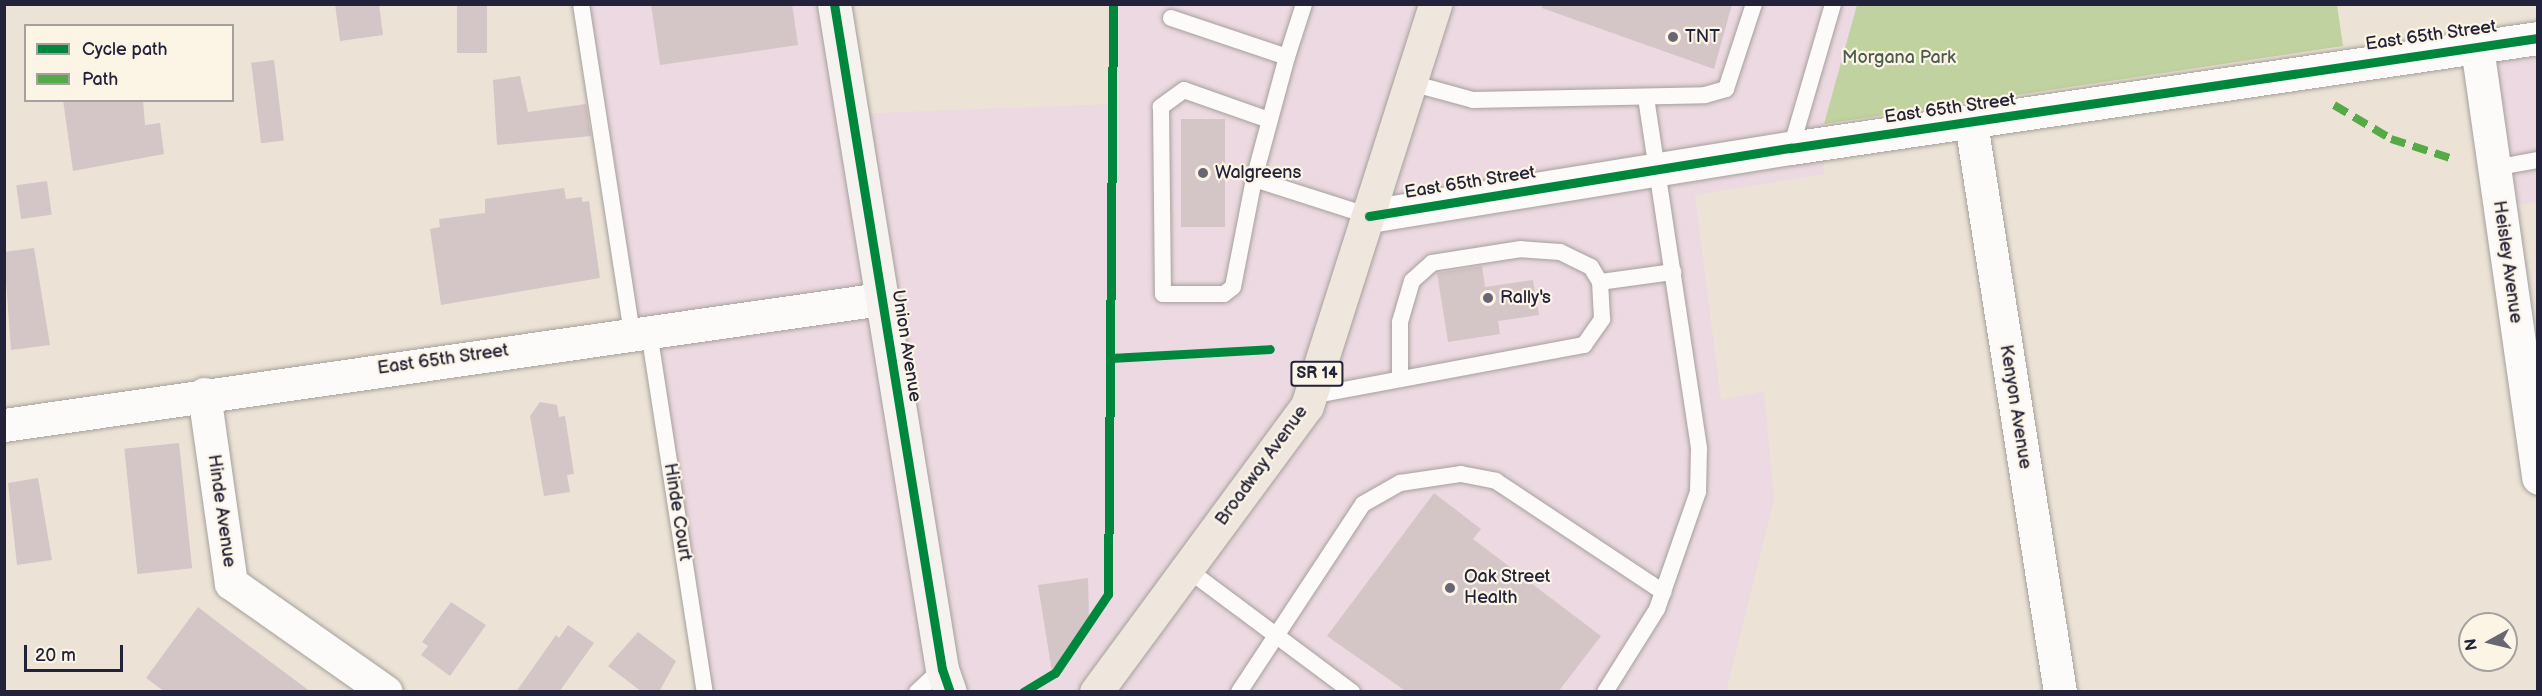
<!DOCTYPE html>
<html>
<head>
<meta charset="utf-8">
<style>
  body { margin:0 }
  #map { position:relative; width:2542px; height:696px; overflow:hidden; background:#ece3d6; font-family:"Balsamiq Sans",sans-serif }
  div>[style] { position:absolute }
  .built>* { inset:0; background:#ecd9e1 }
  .green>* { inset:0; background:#bfd29f }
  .building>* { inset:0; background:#d4c5c6; transform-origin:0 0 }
  .roads { filter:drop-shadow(0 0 2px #a5a09b) drop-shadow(0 0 2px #a5a09b) }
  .service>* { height:16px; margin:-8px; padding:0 8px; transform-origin:8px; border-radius:8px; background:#fcfbf9 }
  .minor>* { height:33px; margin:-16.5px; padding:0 16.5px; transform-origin:16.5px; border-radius:16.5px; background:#fcfbf9 }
  .tertiary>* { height:33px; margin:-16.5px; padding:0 16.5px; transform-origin:16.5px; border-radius:16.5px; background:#fcfbf9 }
  .secondary>* { height:33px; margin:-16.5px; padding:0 16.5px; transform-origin:16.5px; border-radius:16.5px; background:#f6f2ef }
  .primary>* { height:33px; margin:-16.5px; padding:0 16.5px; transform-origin:16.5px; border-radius:16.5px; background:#efe6de }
  .quiet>* { height:8px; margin-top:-4px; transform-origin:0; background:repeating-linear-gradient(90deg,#53aa46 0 15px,transparent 0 23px) }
  .cycleway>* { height:9px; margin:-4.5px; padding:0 4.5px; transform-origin:4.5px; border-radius:4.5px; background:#00873e }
  .dots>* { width:16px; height:16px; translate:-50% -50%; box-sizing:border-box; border:3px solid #fcf5e5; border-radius:50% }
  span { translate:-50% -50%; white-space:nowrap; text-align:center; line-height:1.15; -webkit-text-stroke:4.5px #fcf5e5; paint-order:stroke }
  .shield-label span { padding:2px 4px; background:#fcf5e5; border:2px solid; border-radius:4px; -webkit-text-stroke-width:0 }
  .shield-label { font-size:16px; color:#22223b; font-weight:700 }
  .street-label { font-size:18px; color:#22223b }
  .poi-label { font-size:18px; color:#22223b }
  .left { translate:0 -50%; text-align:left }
  .park-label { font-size:18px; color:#4c5b4e }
  .frame { position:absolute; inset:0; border:6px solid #22223b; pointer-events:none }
  .legend { position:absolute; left:24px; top:24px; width:210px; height:78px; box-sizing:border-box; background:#fcf5e5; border:2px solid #a5a1a1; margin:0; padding:8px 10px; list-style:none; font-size:18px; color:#22223b }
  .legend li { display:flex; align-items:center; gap:12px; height:30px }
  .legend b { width:30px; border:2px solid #a5a1a1 }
  .north { position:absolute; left:2458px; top:612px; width:60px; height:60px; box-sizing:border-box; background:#fcf5e5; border:2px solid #a5a1a1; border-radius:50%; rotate:262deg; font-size:16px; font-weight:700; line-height:24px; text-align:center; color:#22223b }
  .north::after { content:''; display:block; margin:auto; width:21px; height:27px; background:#696671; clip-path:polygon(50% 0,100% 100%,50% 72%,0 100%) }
  .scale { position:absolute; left:24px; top:645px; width:99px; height:27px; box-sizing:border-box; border:3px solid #22223b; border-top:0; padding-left:8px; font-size:18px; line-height:21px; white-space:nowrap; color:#22223b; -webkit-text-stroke:4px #fcf5e5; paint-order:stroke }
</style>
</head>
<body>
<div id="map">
  <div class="built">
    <div style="clip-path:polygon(1113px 4px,2337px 4px,2343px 46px,1824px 124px,1824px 174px,1695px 195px,1721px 400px,1764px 391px,1774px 499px,1726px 691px,705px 692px,649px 332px,632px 334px,581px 5px,834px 5px,852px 114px,1112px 104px)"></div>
    <div style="clip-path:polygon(2537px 38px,2537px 202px,2500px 208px,2477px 47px)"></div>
  </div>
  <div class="green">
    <div style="clip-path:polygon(1857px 5px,2337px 5px,2343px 46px,1824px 124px)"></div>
  </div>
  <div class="building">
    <div style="clip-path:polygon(335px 4px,379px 4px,383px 35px,340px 41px)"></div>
    <div style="left:457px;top:4px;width:30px;height:49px"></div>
    <div style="clip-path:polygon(651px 4px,792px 4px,798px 45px,660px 65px)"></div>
    <div style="clip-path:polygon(1543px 4px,1732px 4px,1714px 69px,1542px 8px)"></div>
    <div style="left:274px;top:60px;width:81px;height:23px;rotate:83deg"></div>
    <div style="clip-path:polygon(520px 76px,528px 112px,586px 104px,591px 136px,497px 145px,493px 80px)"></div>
    <div style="clip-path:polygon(63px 100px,143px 100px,145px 125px,160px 123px,164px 154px,73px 171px)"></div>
    <div style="left:1181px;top:119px;width:44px;height:108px"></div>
    <div style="left:47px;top:181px;width:34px;height:31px;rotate:82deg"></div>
    <div style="clip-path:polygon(564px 188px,566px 199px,582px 197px,582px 202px,589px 201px,600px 278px,441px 305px,430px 229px,440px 227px,439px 219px,485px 213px,485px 199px)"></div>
    <div style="clip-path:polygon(34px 248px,50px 345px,11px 350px,4px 252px)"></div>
    <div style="clip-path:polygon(1482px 266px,1485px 287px,1533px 280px,1539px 315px,1498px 321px,1500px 334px,1448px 342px,1437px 273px)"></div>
    <div style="clip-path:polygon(540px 402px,557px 405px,559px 417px,565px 416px,574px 474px,567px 475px,570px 492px,544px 496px,530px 416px)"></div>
    <div style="left:179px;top:443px;width:126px;height:55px;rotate:84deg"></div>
    <div style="clip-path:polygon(38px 478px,52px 560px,17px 565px,8px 483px)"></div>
    <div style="clip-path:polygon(1434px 493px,1481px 529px,1473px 539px,1601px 636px,1558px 692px,1407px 692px,1327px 636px)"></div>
    <div style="clip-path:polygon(1088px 578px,1089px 622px,1052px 672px,1038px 585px)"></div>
    <div style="clip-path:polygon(451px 602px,486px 625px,450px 676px,421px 655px,428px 646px,422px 642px)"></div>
    <div style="clip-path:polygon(198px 607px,220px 624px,311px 692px,165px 692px,146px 678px)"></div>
    <div style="clip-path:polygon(568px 625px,594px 643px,559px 692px,516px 692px,556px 635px,559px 638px)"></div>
    <div style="clip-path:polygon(638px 632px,676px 661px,659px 692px,642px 692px,608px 666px)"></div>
  </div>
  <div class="roads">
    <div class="service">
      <div style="left:581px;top:4px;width:334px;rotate:81.2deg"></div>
      <div style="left:1171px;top:18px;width:122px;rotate:18.6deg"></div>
      <div style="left:1287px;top:57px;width:56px;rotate:-72.2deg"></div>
      <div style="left:1411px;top:83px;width:64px;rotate:15.3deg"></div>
      <div style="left:1473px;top:100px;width:232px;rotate:-1.2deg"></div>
      <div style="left:1705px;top:95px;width:22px;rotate:-16deg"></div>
      <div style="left:1726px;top:89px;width:89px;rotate:-71.8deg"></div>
      <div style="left:1269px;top:120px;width:90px;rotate:-160.6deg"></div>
      <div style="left:1184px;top:90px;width:29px;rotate:144deg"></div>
      <div style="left:1161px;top:107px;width:187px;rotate:89.4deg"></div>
      <div style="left:1163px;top:294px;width:61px"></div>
      <div style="left:1224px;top:294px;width:11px;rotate:-38deg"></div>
      <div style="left:1233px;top:287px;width:110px;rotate:-79deg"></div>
      <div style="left:1254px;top:179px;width:126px;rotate:-74.9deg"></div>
      <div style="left:1791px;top:148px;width:150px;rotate:-73.7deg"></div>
      <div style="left:2494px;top:168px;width:45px;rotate:-10.3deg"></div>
      <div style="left:1254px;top:179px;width:121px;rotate:17.8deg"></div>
      <div style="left:1600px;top:282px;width:74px;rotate:-7.8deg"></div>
      <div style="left:649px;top:332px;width:364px;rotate:81.2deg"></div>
      <div style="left:1311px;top:396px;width:278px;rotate:-10.6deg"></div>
      <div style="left:1584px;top:345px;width:32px;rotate:-55deg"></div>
      <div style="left:1602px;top:319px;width:37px;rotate:-93deg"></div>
      <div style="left:1600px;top:282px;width:17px;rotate:-121deg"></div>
      <div style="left:1591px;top:267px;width:34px;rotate:-154deg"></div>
      <div style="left:1560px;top:252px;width:39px;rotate:-176deg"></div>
      <div style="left:1521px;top:249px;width:90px;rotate:171.1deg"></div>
      <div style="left:1432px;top:263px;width:27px;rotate:138deg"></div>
      <div style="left:1412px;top:281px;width:43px;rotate:106.3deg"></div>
      <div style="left:1400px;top:322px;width:57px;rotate:90deg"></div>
      <div style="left:1187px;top:569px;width:206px;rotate:36.7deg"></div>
      <div style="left:917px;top:692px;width:34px;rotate:-43deg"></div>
      <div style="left:1239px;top:692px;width:225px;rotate:-56.6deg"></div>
      <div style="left:1363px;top:504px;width:43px;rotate:-29.6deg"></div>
      <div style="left:1400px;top:483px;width:62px;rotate:-8.4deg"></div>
      <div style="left:1461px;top:474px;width:36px;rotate:11deg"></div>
      <div style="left:1496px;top:481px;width:201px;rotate:33.6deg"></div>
      <div style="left:1605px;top:692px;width:98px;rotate:-57.9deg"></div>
      <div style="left:1657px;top:609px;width:124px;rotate:-70.7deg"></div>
      <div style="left:1698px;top:492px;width:44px;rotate:-88.7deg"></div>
      <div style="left:1699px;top:448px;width:354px;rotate:-98.6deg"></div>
    </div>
    <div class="minor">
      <div style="left:2477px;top:47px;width:435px;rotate:81.9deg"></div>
      <div style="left:1971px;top:123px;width:576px;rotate:81.11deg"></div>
      <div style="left:204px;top:394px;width:191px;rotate:81.9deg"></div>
      <div style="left:231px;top:583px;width:189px;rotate:35.1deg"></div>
    </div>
    <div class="tertiary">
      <div style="left:1369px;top:216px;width:427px;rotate:-9.2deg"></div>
      <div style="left:1791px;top:148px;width:755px;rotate:-8.38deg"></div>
      <div style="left:4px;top:425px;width:886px;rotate:-8.18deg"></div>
    </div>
    <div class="secondary">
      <div style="left:834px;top:4px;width:674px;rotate:80.78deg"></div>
      <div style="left:942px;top:669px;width:24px;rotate:71deg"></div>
    </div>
    <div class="primary">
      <div style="left:1096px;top:692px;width:355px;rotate:-53.6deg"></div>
      <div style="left:1307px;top:406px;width:422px;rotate:-72.3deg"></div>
    </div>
  </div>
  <div class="quiet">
    <div style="left:2334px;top:105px;width:66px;rotate:30.8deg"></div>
    <div style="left:2391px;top:139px;width:62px;rotate:17.9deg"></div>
  </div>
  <div class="cycleway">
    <div style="left:834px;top:4px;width:674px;rotate:80.78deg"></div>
    <div style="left:942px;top:669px;width:24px;rotate:71deg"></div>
    <div style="left:1369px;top:216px;width:427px;rotate:-9.2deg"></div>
    <div style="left:1791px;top:148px;width:755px;rotate:-8.38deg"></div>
    <div style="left:1111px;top:358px;width:159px;rotate:-3.2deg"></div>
    <div style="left:1023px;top:692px;width:37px;rotate:-31deg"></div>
    <div style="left:1055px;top:673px;width:95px;rotate:-56.1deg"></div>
    <div style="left:1108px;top:594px;width:590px;rotate:-89.51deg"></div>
  </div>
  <div class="dots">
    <div style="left:1673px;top:37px;background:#696671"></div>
    <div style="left:1203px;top:173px;background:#696671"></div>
    <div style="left:1488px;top:298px;background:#696671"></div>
    <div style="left:1450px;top:588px;background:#696671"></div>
  </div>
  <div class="shield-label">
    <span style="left:1317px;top:374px">SR 14</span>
  </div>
  <div class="street-label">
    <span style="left:2431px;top:36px;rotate:-8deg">East 65th Street</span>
    <span style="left:1950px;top:109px;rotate:-8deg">East 65th Street</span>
    <span style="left:1470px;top:183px;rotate:-9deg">East 65th Street</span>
    <span style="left:2507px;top:262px;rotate:82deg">Heisley Avenue</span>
    <span style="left:906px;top:346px;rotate:81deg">Union Avenue</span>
    <span style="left:443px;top:360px;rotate:-8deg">East 65th Street</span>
    <span style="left:2015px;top:407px;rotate:81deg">Kenyon Avenue</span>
    <span style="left:1262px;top:466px;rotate:-54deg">Broadway Avenue</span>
    <span style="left:221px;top:511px;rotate:82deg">Hinde Avenue</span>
    <span style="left:677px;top:512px;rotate:81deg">Hinde Court</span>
  </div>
  <div class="poi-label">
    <span class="left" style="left:1685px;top:37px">TNT</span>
    <span class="left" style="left:1215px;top:173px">Walgreens</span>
    <span class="left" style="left:1500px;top:298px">Rally's</span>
    <span class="left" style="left:1464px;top:588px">Oak Street<br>Health</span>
  </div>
  <div class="park-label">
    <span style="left:1899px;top:58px">Morgana Park</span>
  </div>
  <div class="frame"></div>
  <ul class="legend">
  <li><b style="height:8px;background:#00873e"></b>Cycle path</li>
  <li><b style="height:8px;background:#53aa46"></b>Path</li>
  </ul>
  <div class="north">N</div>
  <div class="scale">20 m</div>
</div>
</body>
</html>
